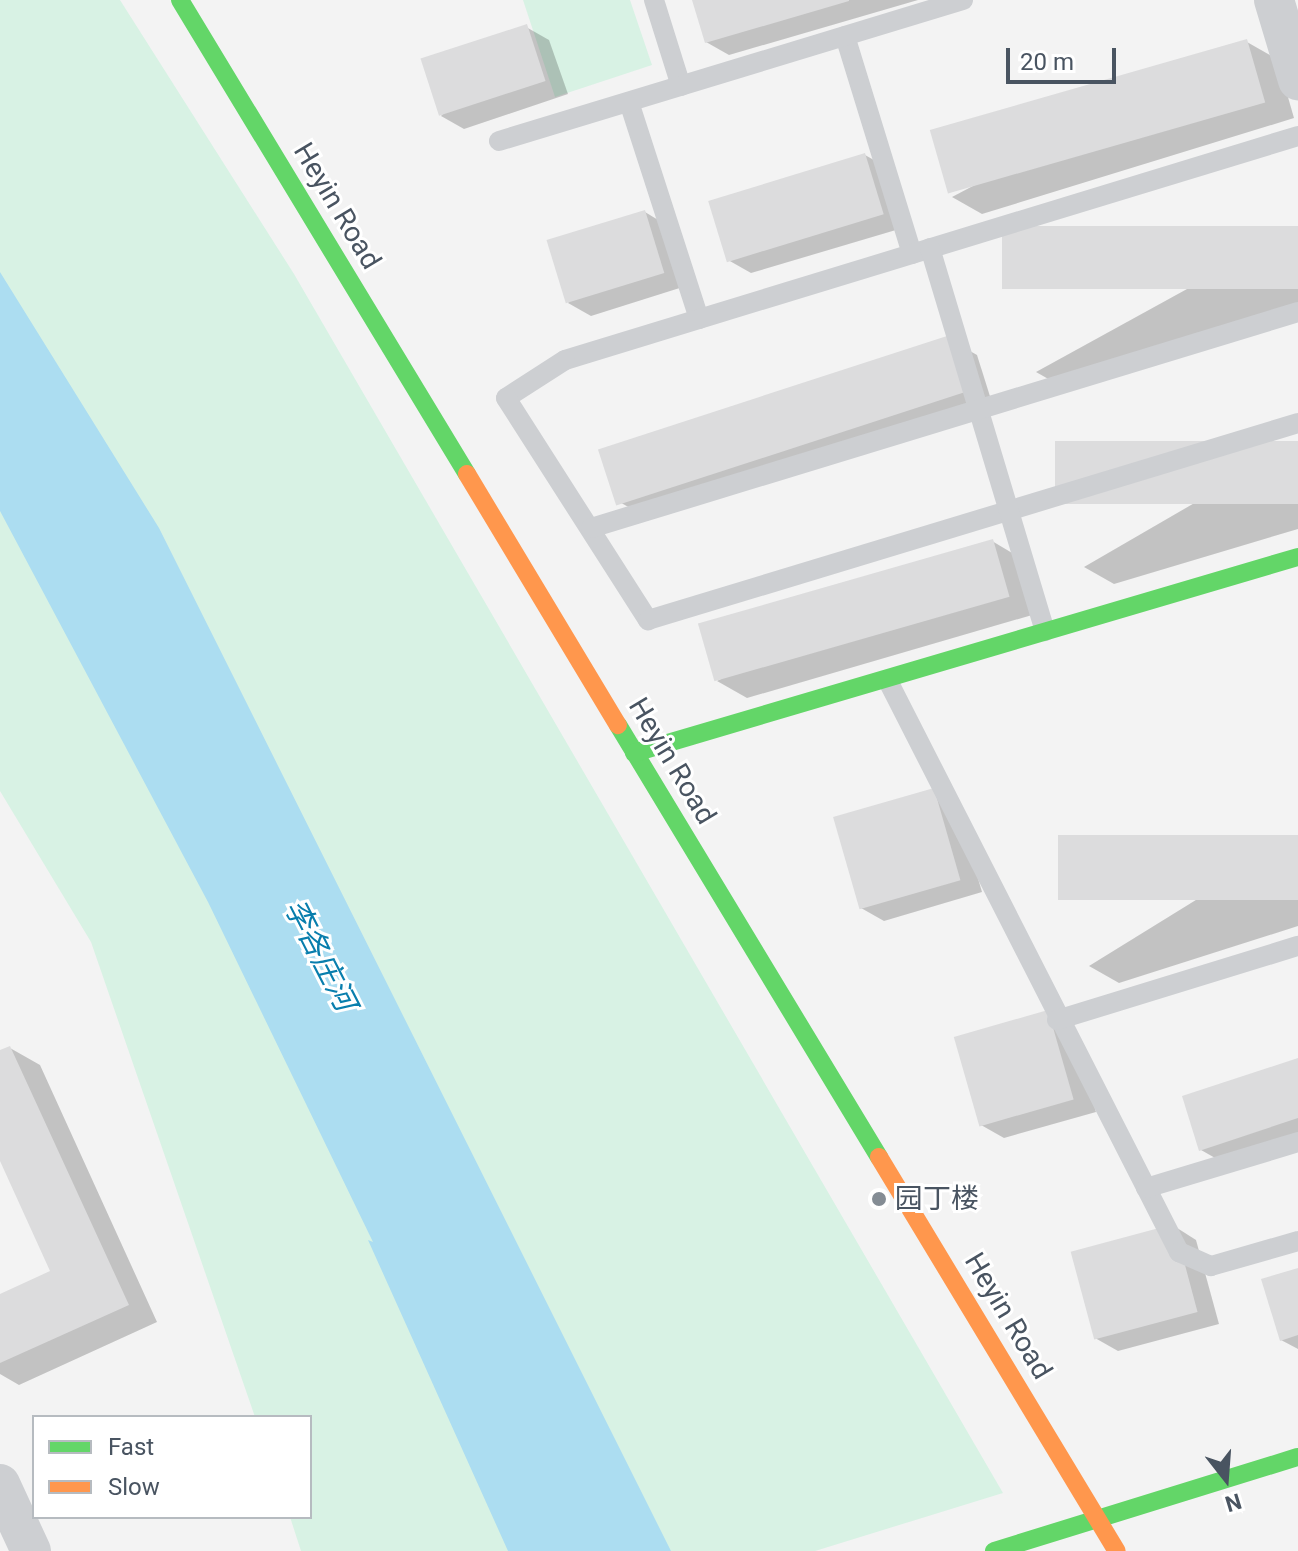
<!DOCTYPE html>
<html>
<head>
<meta charset="utf-8">
<style>
  body { margin:0 }
  #map { position:relative; width:1298px; height:1551px; overflow:hidden; background:#f3f3f3; font-family:Roboto,"Noto Sans SC",sans-serif }
  div>[style] { position:absolute }
  .green>* { inset:0; background:#d8f2e4 }
  .water>* { inset:0; background:#acddf1 }
  .shadow>* { inset:0; background:#0003 }
  .building>* { inset:0; background:#dcdcdd; transform-origin:0 0 }
  .lane>* { height:20px; margin:-10px; padding:0 10px; transform-origin:10px; border-radius:10px; background:#cdcfd2 }
  .street>* { height:40px; margin:-20px; padding:0 20px; transform-origin:20px; border-radius:20px; background:#cdcfd2 }
  .fast>* { height:18px; margin:-9px; padding:0 9px; transform-origin:9px; border-radius:9px; background:#63d668 }
  .slow>* { height:18px; margin:-9px; padding:0 9px; transform-origin:9px; border-radius:9px; background:#ff974d }
  .dots>* { width:22px; height:22px; translate:-50% -50%; box-sizing:border-box; border:4px solid #fff; border-radius:50% }
  span { translate:-50% -50%; white-space:nowrap; text-align:center; line-height:1.15; -webkit-text-stroke:6px #fff; paint-order:stroke }
  .street-label { font-size:28px; color:#495461 }
  .poi-label { font-size:28px; color:#495461 }
  .left { translate:0 -50%; text-align:left }
  .water-label { font-size:30px; color:#087ead; font-style:italic }
  .legend { position:absolute; left:32px; top:1415px; width:280px; height:104px; box-sizing:border-box; background:#fff; border:2px solid #b6bbc0; margin:0; padding:10px 14px; list-style:none; font-size:24px; color:#495461 }
  .legend li { display:flex; align-items:center; gap:16px; height:40px }
  .legend b { width:40px; border:2px solid #b6bbc0 }
  .north { position:absolute; left:1186px; top:1439px; width:80px; height:80px; -webkit-text-stroke:6px #fff; paint-order:stroke; rotate:163deg; font-size:22px; font-weight:700; line-height:32px; text-align:center; color:#495461 }
  .north::after { content:''; display:block; margin:auto; width:28px; height:36px; background:#495461; clip-path:polygon(50% 0,100% 100%,50% 72%,0 100%) }
  .scale { position:absolute; left:1006px; top:48px; width:110px; height:36px; box-sizing:border-box; border:4px solid #495461; border-top:0; padding-left:10px; font-size:24px; line-height:28px; white-space:nowrap; color:#495461; -webkit-text-stroke:6px #fff; paint-order:stroke }
</style>
</head>
<body>
<div id="map">
  <div class="green">
    <div style="clip-path:polygon(0 0,120px 0,294px 274px,1003px 1493px,815px 1551px,301px 1551px,290px 1517px,310px 1517px,310px 1417px,255px 1417px,91px 942px,0 791px)"></div>
    <div style="clip-path:polygon(523px 0,630px 0,652px 65px,555px 97px)"></div>
  </div>
  <div class="water">
    <div style="clip-path:polygon(0 272px,159px 528px,671px 1551px,508px 1551px,368px 1240px,373px 1242px,208px 902px,0 511px)"></div>
  </div>
  <div class="shadow">
    <div style="clip-path:polygon(694px 0,918px 0,729px 55px,706px 42px)"></div>
    <div style="clip-path:polygon(526px 27px,549px 40px,568px 94px,464px 129px,441px 116px)"></div>
    <div style="clip-path:polygon(1247px 42px,1277px 59px,1294px 118px,982px 214px,952px 197px)"></div>
    <div style="clip-path:polygon(865px 155px,888px 168px,906px 227px,751px 273px,728px 260px)"></div>
    <div style="clip-path:polygon(645px 212px,668px 226px,686px 286px,591px 316px,568px 303px)"></div>
    <div style="clip-path:polygon(1298px 228px,1298px 315px,1066px 389px,1036px 372px)"></div>
    <div style="clip-path:polygon(947px 338px,977px 355px,994px 409px,646px 517px,616px 500px)"></div>
    <div style="clip-path:polygon(1298px 443px,1298px 529px,1114px 584px,1084px 567px)"></div>
    <div style="clip-path:polygon(992px 541px,1022px 559px,1039px 613px,747px 698px,717px 681px)"></div>
    <div style="clip-path:polygon(933px 790px,956px 804px,982px 892px,884px 921px,861px 908px)"></div>
    <div style="clip-path:polygon(1298px 837px,1298px 926px,1119px 983px,1089px 966px)"></div>
    <div style="clip-path:polygon(1071px 1026px,1096px 1112px,1004px 1138px,981px 1125px,956px 1038px)"></div>
    <div style="clip-path:polygon(10px 1048px,40px 1065px,157px 1322px,19px 1385px,0 1374px,0 1296px,53px 1272px,0 1157px,0 1053px)"></div>
    <div style="clip-path:polygon(1298px 1060px,1298px 1139px,1224px 1163px,1201px 1150px)"></div>
    <div style="clip-path:polygon(1174px 1226px,1196px 1240px,1219px 1324px,1118px 1351px,1095px 1338px)"></div>
    <div style="clip-path:polygon(1298px 1270px,1298px 1349px,1281px 1340px)"></div>
  </div>
  <div class="building">
    <div style="clip-path:polygon(692px 0,849px 0,849px 1px,705px 43px)"></div>
    <div style="left:527px;top:24px;width:60px;height:112px;rotate:72deg"></div>
    <div style="left:1247px;top:39px;width:66px;height:330px;rotate:74deg"></div>
    <div style="left:865px;top:153px;width:64px;height:164px;rotate:73deg"></div>
    <div style="left:645px;top:210px;width:66px;height:103px;rotate:73deg"></div>
    <div style="left:1298px;top:226px;width:63px;height:296px;rotate:90deg"></div>
    <div style="left:947px;top:336px;width:59px;height:367px;rotate:72deg"></div>
    <div style="left:1298px;top:441px;width:63px;height:243px;rotate:90deg"></div>
    <div style="left:993px;top:539px;width:60px;height:307px;rotate:74deg"></div>
    <div style="left:934px;top:788px;width:96px;height:105px;rotate:74deg"></div>
    <div style="left:1298px;top:835px;width:65px;height:240px;rotate:90deg"></div>
    <div style="left:1048px;top:1010px;width:93px;height:98px;rotate:74deg"></div>
    <div style="clip-path:polygon(10px 1046px,129px 1305px,0 1363px,0 1294px,50px 1271px,0 1161px,0 1050px)"></div>
    <div style="clip-path:polygon(1298px 1058px,1298px 1118px,1199px 1151px,1182px 1096px)"></div>
    <div style="left:1174px;top:1224px;width:91px;height:107px;rotate:75deg"></div>
    <div style="clip-path:polygon(1298px 1268px,1298px 1335px,1280px 1341px,1261px 1279px)"></div>
  </div>
  <div class="lane">
    <div style="left:654px;top:0;width:90px;rotate:72.6deg"></div>
    <div style="left:845px;top:36px;width:228px;rotate:72.9deg"></div>
    <div style="left:629px;top:102px;width:228px;rotate:72.1deg"></div>
    <div style="left:1298px;top:136px;width:766px;rotate:163.01deg"></div>
    <div style="left:565px;top:360px;width:70px;rotate:147.2deg"></div>
    <div style="left:506px;top:398px;width:264px;rotate:57.4deg"></div>
    <div style="left:648px;top:620px;width:679px;rotate:-16.86deg"></div>
    <div style="left:499px;top:141px;width:485px;rotate:-16.9deg"></div>
    <div style="left:930px;top:248px;width:400px;rotate:73.3deg"></div>
    <div style="left:591px;top:528px;width:739px;rotate:-16.99deg"></div>
    <div style="left:888px;top:681px;width:641px;rotate:63deg"></div>
    <div style="left:1179px;top:1252px;width:35px;rotate:24deg"></div>
    <div style="left:1211px;top:1266px;width:91px;rotate:-16deg"></div>
    <div style="left:1057px;top:1020px;width:252px;rotate:-17.1deg"></div>
    <div style="left:1146px;top:1188px;width:159px;rotate:-16.8deg"></div>
  </div>
  <div class="street">
    <div style="left:1274px;top:0;width:84px;rotate:73.3deg"></div>
    <div style="left:0;top:1484px;width:74px;rotate:65.2deg"></div>
  </div>
  <div class="fast">
    <div style="left:180px;top:0;width:554px;rotate:58.81deg"></div>
    <div style="left:618px;top:725px;width:505px;rotate:58.86deg"></div>
    <div style="left:634px;top:753px;width:692px;rotate:-16.45deg"></div>
    <div style="left:994px;top:1551px;width:318px;rotate:-17.2deg"></div>
  </div>
  <div class="slow">
    <div style="left:467px;top:474px;width:293px;rotate:59deg"></div>
    <div style="left:879px;top:1157px;width:460px;rotate:58.9deg"></div>
  </div>
  <div class="dots">
    <div style="left:879px;top:1199px;background:#848c94"></div>
  </div>
  <div class="street-label">
    <span style="left:337px;top:206px;rotate:59deg">Heyin Road</span>
    <span style="left:672px;top:761px;rotate:59deg">Heyin Road</span>
    <span style="left:1008px;top:1316px;rotate:59deg">Heyin Road</span>
  </div>
  <div class="poi-label">
    <span class="left" style="left:895px;top:1199px">园丁楼</span>
  </div>
  <div class="water-label">
    <span style="left:320px;top:955px;rotate:63deg">李各庄河</span>
  </div>
  <ul class="legend">
  <li><b style="height:10px;background:#63d668"></b>Fast</li>
  <li><b style="height:10px;background:#ff974d"></b>Slow</li>
  </ul>
  <div class="north">N</div>
  <div class="scale">20 m</div>
</div>
</body>
</html>
